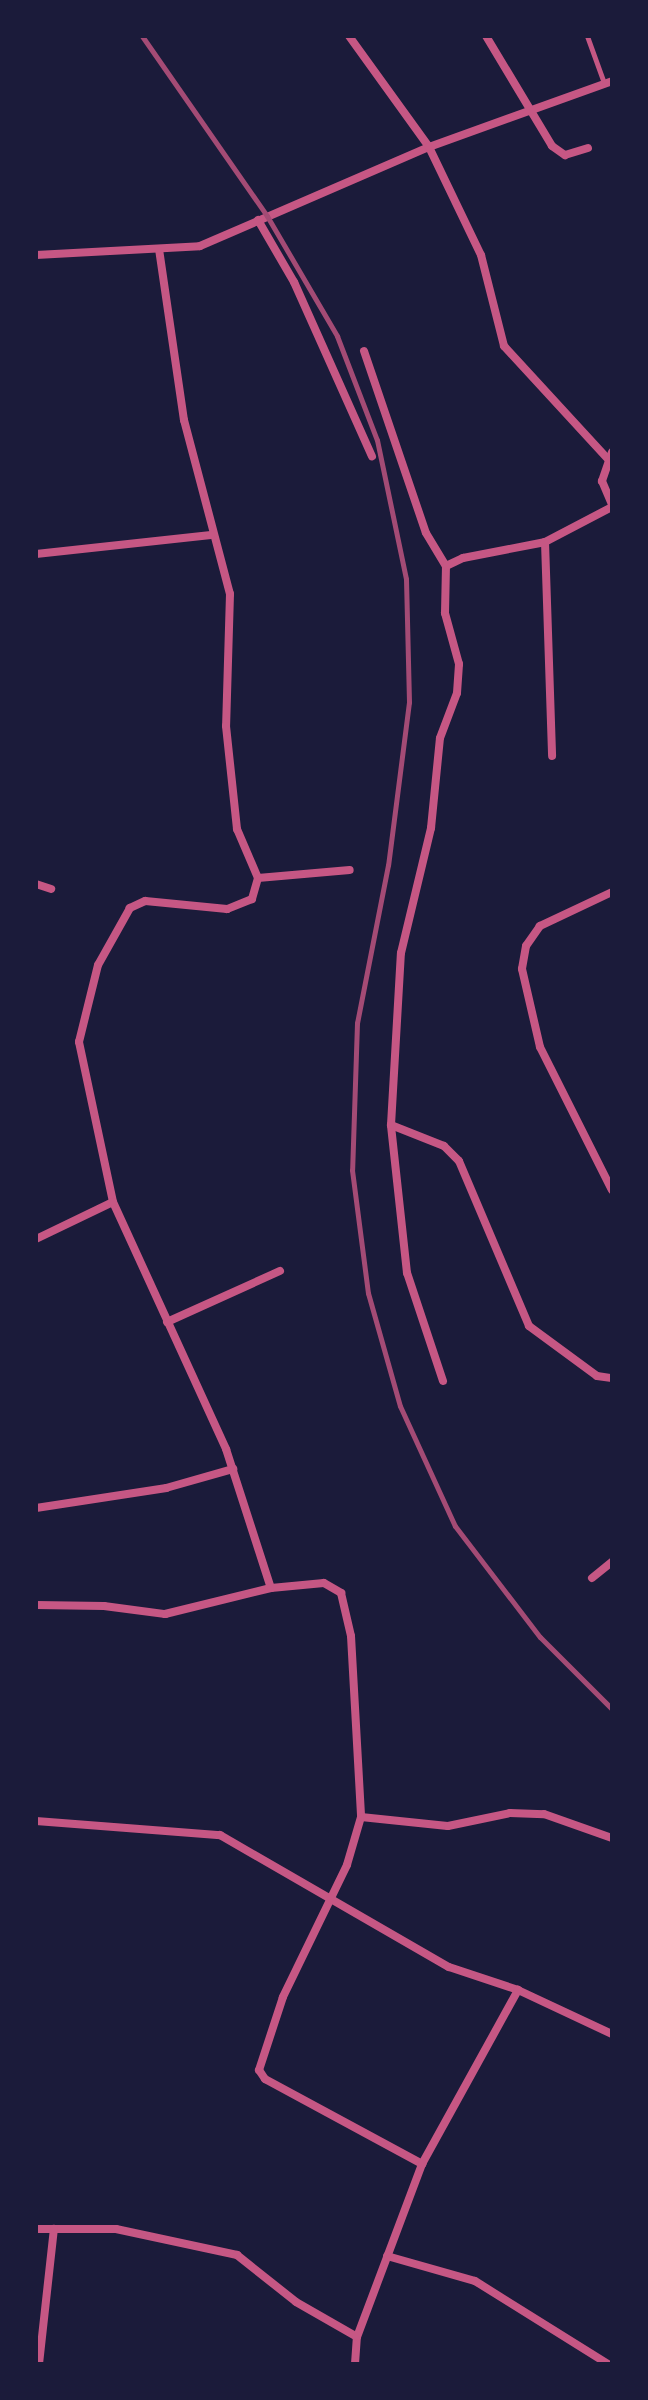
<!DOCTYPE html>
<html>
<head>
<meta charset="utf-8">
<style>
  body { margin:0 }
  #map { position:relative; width:648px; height:2400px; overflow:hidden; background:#1b1b3a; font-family:Lato,sans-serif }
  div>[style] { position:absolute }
  .service>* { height:5px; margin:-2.5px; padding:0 2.5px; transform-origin:2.5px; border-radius:2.5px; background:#c65784 }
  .minor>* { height:8px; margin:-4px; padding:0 4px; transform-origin:4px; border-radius:4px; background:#c65784 }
  .rail>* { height:5px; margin:-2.5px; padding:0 2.5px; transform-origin:2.5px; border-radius:2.5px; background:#a44b75 }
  span { translate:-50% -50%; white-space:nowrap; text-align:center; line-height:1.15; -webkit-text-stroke:6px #1b1b3a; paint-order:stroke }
  .frame { position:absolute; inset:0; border:38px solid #1b1b3a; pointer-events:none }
</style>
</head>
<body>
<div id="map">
  <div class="service">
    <div style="left:587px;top:36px;width:50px;rotate:70.1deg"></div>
  </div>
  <div class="minor">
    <div style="left:349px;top:36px;width:137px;rotate:54.2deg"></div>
    <div style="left:429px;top:147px;width:120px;rotate:64.3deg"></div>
    <div style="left:481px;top:255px;width:94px;rotate:75.8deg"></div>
    <div style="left:504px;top:346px;width:154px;rotate:47.4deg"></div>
    <div style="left:486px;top:36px;width:128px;rotate:59deg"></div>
    <div style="left:552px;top:146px;width:16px;rotate:35deg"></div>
    <div style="left:565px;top:155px;width:24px;rotate:-17deg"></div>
    <div style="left:258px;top:220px;width:72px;rotate:59.9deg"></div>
    <div style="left:294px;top:282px;width:191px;rotate:65.9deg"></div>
    <div style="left:159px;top:249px;width:173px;rotate:81.7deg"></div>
    <div style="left:184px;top:420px;width:180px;rotate:75.2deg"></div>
    <div style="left:230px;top:594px;width:132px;rotate:91.7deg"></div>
    <div style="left:226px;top:726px;width:104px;rotate:83.9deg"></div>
    <div style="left:237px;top:829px;width:53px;rotate:66.8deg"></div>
    <div style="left:258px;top:878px;width:22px;rotate:106deg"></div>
    <div style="left:252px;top:899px;width:27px;rotate:158deg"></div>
    <div style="left:227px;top:909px;width:82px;rotate:-174.4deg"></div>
    <div style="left:145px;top:901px;width:17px;rotate:155deg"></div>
    <div style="left:130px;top:908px;width:65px;rotate:119.3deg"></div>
    <div style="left:98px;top:965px;width:79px;rotate:103.9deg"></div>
    <div style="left:79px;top:1042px;width:164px;rotate:78deg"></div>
    <div style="left:113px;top:1202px;width:272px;rotate:65.4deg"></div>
    <div style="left:226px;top:1449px;width:146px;rotate:72.1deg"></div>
    <div style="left:36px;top:255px;width:164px;rotate:-3.1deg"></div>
    <div style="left:200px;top:246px;width:249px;rotate:-23.4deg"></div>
    <div style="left:429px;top:147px;width:195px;rotate:-19.8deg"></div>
    <div style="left:364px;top:351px;width:192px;rotate:71.2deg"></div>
    <div style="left:426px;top:533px;width:39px;rotate:59deg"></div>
    <div style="left:612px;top:452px;width:31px;rotate:109deg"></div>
    <div style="left:602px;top:481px;width:25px;rotate:67deg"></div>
    <div style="left:545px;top:542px;width:214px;rotate:88.1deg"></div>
    <div style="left:36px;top:554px;width:176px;rotate:-6.2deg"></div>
    <div style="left:258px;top:878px;width:92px;rotate:-5deg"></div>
    <div style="left:36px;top:884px;width:16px;rotate:18deg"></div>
    <div style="left:612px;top:892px;width:80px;rotate:154.7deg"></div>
    <div style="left:540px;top:926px;width:24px;rotate:125deg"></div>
    <div style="left:526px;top:946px;width:23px;rotate:100deg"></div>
    <div style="left:522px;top:969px;width:80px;rotate:77deg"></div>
    <div style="left:540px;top:1047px;width:160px;rotate:63.3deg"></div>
    <div style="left:391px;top:1125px;width:57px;rotate:21.6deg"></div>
    <div style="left:444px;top:1146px;width:21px;rotate:45deg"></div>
    <div style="left:459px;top:1161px;width:179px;rotate:67deg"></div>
    <div style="left:529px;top:1326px;width:84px;rotate:36.3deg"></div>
    <div style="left:597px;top:1376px;width:15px;rotate:8deg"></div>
    <div style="left:36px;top:1239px;width:85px;rotate:-25.7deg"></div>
    <div style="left:167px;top:1322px;width:124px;rotate:-24.3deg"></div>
    <div style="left:443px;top:1381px;width:114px;rotate:-108.4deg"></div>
    <div style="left:407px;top:1273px;width:149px;rotate:-96.2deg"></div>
    <div style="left:391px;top:1125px;width:172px;rotate:-86.7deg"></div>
    <div style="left:401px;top:953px;width:129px;rotate:-76.5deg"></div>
    <div style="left:431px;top:828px;width:90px;rotate:-84.3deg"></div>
    <div style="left:440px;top:738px;width:48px;rotate:-69.3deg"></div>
    <div style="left:457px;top:693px;width:29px;rotate:-86deg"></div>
    <div style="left:459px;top:664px;width:53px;rotate:-105.4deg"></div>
    <div style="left:445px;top:613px;width:47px;rotate:-88.8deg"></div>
    <div style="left:446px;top:566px;width:19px;rotate:-25deg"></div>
    <div style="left:463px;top:558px;width:84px;rotate:-11deg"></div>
    <div style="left:545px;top:542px;width:76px;rotate:-27.6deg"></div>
    <div style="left:36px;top:1508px;width:132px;rotate:-8.7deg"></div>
    <div style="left:166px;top:1488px;width:70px;rotate:-15.8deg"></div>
    <div style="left:592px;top:1578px;width:26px;rotate:-39deg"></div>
    <div style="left:36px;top:1605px;width:68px;rotate:0.8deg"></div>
    <div style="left:104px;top:1606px;width:62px;rotate:7.5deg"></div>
    <div style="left:165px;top:1614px;width:109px;rotate:-13.8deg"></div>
    <div style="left:271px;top:1588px;width:53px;rotate:-5.4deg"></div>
    <div style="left:324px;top:1583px;width:20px;rotate:30deg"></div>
    <div style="left:341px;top:1593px;width:44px;rotate:76.9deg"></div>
    <div style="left:351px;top:1636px;width:181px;rotate:86.8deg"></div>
    <div style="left:361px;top:1817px;width:50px;rotate:106.3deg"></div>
    <div style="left:347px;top:1865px;width:147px;rotate:115.9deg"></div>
    <div style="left:283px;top:1997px;width:77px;rotate:108.2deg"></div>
    <div style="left:259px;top:2070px;width:11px;rotate:56deg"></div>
    <div style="left:265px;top:2079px;width:179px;rotate:28.4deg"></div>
    <div style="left:361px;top:1817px;width:87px;rotate:5.9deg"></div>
    <div style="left:448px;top:1826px;width:63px;rotate:-11.8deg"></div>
    <div style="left:510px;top:1813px;width:34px;rotate:2deg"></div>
    <div style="left:544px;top:1814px;width:72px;rotate:19.4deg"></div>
    <div style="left:36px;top:1821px;width:185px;rotate:4.4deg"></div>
    <div style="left:220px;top:1835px;width:264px;rotate:30deg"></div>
    <div style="left:449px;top:1967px;width:73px;rotate:18.4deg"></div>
    <div style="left:518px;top:1990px;width:104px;rotate:25.1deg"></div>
    <div style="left:36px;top:2229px;width:80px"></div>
    <div style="left:116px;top:2229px;width:124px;rotate:12.1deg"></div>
    <div style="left:237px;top:2255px;width:75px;rotate:38.5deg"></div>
    <div style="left:296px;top:2302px;width:70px;rotate:29.8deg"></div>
    <div style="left:387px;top:2256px;width:91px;rotate:15.9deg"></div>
    <div style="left:475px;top:2281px;width:157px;rotate:32deg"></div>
    <div style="left:39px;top:2364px;width:136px;rotate:-83.7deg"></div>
    <div style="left:355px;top:2364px;width:27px;rotate:-86deg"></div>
    <div style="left:357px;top:2337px;width:185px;rotate:-69.4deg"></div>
    <div style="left:422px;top:2164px;width:199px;rotate:-61.1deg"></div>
  </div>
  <div class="rail">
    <div style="left:142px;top:36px;width:219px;rotate:55.2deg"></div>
    <div style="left:267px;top:216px;width:139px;rotate:59.7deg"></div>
    <div style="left:337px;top:336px;width:111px;rotate:69deg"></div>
    <div style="left:377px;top:440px;width:142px;rotate:78.2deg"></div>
    <div style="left:406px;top:579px;width:123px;rotate:88.6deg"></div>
    <div style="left:409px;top:702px;width:164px;rotate:97.3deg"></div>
    <div style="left:388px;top:865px;width:161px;rotate:101.1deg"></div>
    <div style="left:357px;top:1023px;width:147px;rotate:91.9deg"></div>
    <div style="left:352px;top:1170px;width:124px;rotate:82.6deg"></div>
    <div style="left:368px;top:1293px;width:117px;rotate:74.2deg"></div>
    <div style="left:400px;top:1406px;width:132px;rotate:65.4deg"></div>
    <div style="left:455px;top:1526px;width:140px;rotate:52.6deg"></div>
    <div style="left:540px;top:1637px;width:102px;rotate:45deg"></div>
  </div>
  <div class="frame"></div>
</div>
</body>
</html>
